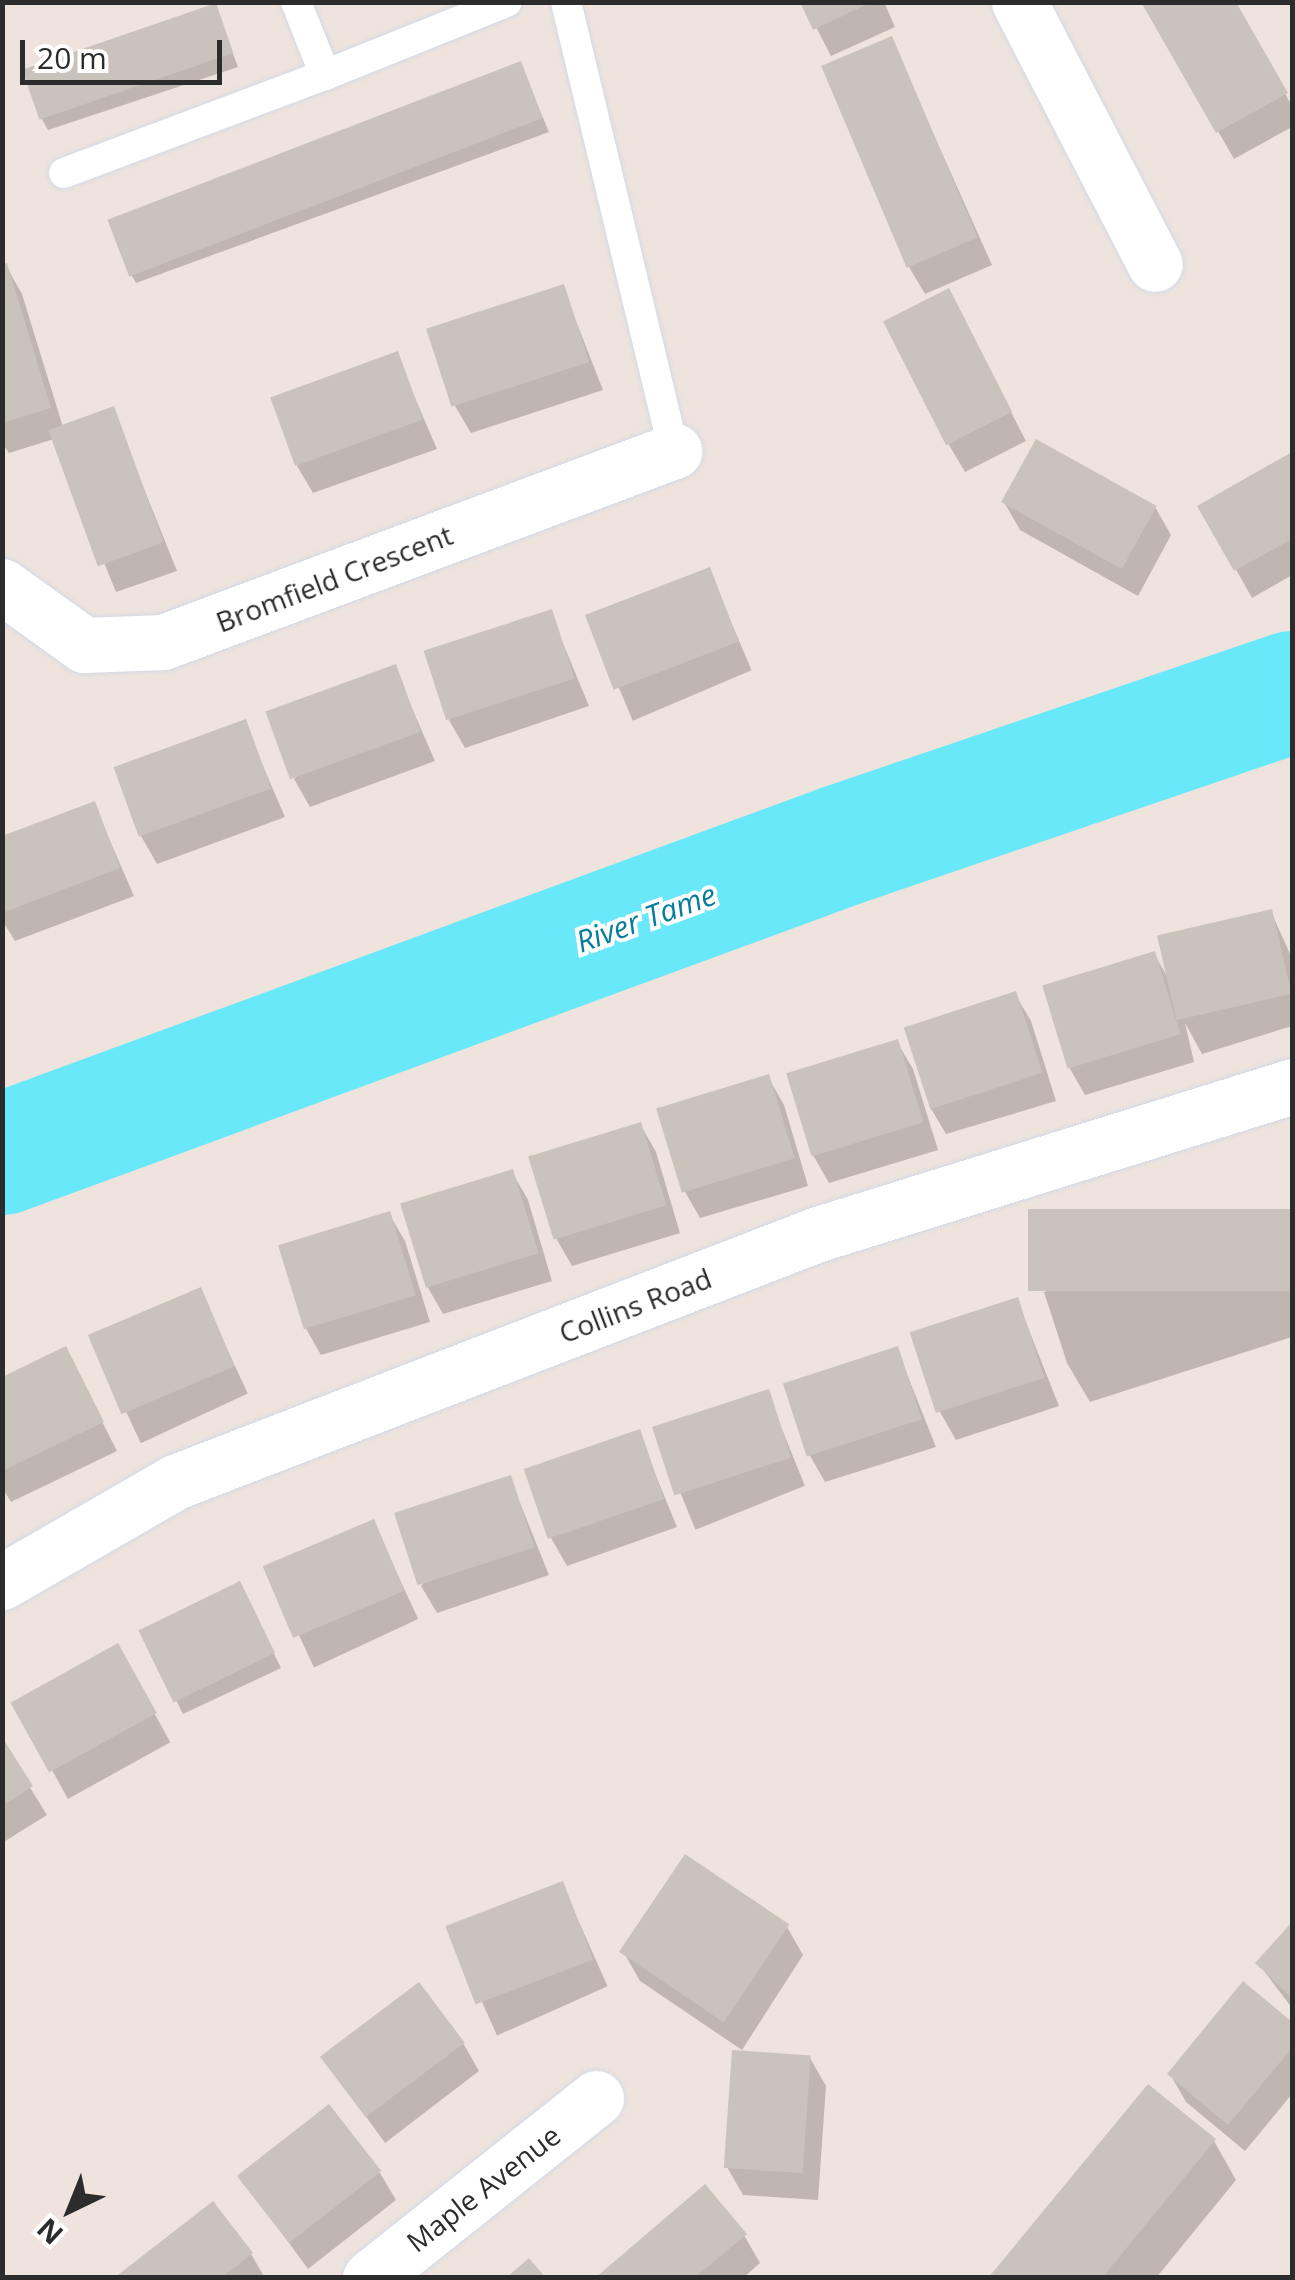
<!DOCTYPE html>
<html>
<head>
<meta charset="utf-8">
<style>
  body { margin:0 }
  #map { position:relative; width:1295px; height:2280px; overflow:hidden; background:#efe4dd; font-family:"Open Sans",sans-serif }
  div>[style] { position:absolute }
  .shadow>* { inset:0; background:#0003; transform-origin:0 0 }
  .river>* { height:122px; margin:-61px; padding:0 61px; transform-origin:61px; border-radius:61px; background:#68e8f9 }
  .building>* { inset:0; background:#c9c3bb; transform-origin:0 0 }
  .roads { filter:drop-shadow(0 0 2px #d2d9e6) drop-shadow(0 0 2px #d2d9e6) }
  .service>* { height:30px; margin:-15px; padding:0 15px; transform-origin:15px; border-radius:15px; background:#fff }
  .minor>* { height:55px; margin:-27.5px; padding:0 27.5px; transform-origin:27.5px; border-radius:27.5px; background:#fff }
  span { translate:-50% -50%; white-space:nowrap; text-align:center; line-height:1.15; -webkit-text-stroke:8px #fff; paint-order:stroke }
  .street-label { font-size:28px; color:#2c2c2c }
  .water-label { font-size:30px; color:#047e9b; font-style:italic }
  .frame { position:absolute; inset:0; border:5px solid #2c2c2c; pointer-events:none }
  .north { position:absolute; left:20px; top:2160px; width:100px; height:100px; -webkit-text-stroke:8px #fff; paint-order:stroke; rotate:223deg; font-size:28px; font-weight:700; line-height:40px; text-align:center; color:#2c2c2c }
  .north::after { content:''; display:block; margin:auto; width:35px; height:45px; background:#2c2c2c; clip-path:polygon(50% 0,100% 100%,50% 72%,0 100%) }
  .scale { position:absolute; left:20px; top:40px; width:202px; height:45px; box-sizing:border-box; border:5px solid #2c2c2c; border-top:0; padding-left:12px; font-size:30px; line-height:35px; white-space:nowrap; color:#2c2c2c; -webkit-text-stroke:8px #fff; paint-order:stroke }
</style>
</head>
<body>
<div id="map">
  <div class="shadow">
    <div style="clip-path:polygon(803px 2px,884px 2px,895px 27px,831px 56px)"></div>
    <div style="clip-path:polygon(1144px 2px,1234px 2px,1292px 106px,1292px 134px,1290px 128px,1234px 159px)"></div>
    <div style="clip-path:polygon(215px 6px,238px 67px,48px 130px,40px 116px)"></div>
    <div style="clip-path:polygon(891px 39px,992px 265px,925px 294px,909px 267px)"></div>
    <div style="clip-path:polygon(520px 64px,549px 132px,136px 283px,128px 269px)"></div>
    <div style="clip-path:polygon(6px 266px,22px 294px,63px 427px,112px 409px,177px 571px,116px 592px,54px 439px,9px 453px,2px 443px)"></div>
    <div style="clip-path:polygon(563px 288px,603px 390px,471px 433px,455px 406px)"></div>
    <div style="clip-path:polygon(963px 319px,1026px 441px,965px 472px,949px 445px)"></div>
    <div style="clip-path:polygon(396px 354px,437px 449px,313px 493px,297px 466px)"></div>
    <div style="clip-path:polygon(1292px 455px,1292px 575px,1252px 598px,1201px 507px)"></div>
    <div style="clip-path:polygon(1004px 502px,1155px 507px,1171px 535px,1138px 596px,1020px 530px)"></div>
    <div style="left:709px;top:570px;width:109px;height:129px;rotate:67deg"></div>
    <div style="clip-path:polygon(550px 612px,589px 706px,465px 748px,449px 720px)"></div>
    <div style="clip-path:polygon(394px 667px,435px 761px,310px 807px,294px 779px)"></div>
    <div style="clip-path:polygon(244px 722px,285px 817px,157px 864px,141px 836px)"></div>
    <div style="clip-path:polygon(94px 804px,134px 896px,15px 941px,2px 920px,2px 838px)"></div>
    <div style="clip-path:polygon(1271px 912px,1292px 958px,1292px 1026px,1202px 1054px,1185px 1023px,1194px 1062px,1085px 1095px,1069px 1067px,1045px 987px,1154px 954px,1171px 983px)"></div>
    <div style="clip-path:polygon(1015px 994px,1031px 1021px,1056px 1101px,946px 1134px,930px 1107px)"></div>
    <div style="clip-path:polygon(897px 1042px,913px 1069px,938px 1150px,829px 1183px,813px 1155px)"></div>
    <div style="clip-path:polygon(768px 1077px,784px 1105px,808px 1186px,700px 1218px,684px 1190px,659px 1111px)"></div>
    <div style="clip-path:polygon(640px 1124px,656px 1152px,680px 1233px,572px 1266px,556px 1238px)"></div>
    <div style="clip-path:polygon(512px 1172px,528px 1200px,552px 1281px,443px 1314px,427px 1286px,403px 1205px)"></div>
    <div style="clip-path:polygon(1292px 1212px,1292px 1337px,1090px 1402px,1067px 1363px,1044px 1292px)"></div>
    <div style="clip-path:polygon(389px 1214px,405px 1241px,430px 1322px,321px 1355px,305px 1327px)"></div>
    <div style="left:200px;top:1291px;width:113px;height:118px;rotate:65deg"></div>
    <div style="clip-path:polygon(1017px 1300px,1059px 1406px,956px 1440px,940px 1412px)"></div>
    <div style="clip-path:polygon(65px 1349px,117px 1451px,11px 1502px,2px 1487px,2px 1379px)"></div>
    <div style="clip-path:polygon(897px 1349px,936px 1447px,825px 1482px,809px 1454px)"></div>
    <div style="left:767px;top:1392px;width:101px;height:118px;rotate:68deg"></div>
    <div style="clip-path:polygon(638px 1432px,677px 1527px,567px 1566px,551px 1538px)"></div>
    <div style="clip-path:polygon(510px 1478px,549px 1575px,437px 1613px,421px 1586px)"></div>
    <div style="left:373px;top:1522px;width:107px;height:115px;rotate:65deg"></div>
    <div style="clip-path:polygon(247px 1598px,281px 1668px,183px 1714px,141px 1630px)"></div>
    <div style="left:117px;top:1646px;width:110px;height:117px;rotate:61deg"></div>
    <div style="clip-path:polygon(2px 1742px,47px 1815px,2px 1843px)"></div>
    <div style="left:562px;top:1884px;width:112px;height:121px;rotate:66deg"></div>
    <div style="clip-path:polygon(1292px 1926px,1292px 2008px,1258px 1963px)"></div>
    <div style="clip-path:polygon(787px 1927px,803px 1955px,742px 2050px,640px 1981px,624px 1953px)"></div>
    <div style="clip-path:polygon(1244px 1985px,1292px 2025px,1292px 2094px,1245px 2151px,1186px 2102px,1170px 2074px)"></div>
    <div style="clip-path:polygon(463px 2043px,479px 2071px,385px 2143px,324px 2058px)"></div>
    <div style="clip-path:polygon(810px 2058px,826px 2086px,818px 2200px,743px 2195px,727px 2167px)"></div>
    <div style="clip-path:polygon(1214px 2141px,1236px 2180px,1156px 2278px,991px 2278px)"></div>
    <div style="clip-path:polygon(380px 2173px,396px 2200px,308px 2269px,240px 2176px)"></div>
    <div style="clip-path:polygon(744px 2235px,760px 2263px,743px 2278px,599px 2278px)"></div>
    <div style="clip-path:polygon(251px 2254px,265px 2278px,118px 2278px)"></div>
  </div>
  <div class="river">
    <div style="left:2px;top:1154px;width:893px;rotate:-20.18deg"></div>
    <div style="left:840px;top:846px;width:478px;rotate:-18.8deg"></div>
  </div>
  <div class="building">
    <div style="clip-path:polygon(800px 2px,872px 2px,813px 30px)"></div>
    <div style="clip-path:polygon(1141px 2px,1236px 2px,1288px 93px,1216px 133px)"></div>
    <div style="left:216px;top:3px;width:53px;height:205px;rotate:71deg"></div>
    <div style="left:892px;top:36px;width:219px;height:77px;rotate:67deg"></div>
    <div style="left:521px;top:61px;width:61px;height:443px;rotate:69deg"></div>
    <div style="clip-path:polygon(7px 263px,51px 408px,2px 423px,2px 265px)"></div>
    <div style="left:564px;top:284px;width:82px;height:145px;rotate:72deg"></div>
    <div style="left:949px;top:288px;width:139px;height:74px;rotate:63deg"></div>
    <div style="left:398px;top:351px;width:73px;height:136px;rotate:70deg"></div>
    <div style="left:114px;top:406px;width:145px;height:70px;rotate:70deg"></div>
    <div style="left:1036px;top:439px;width:138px;height:72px;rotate:29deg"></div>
    <div style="clip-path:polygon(1292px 452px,1292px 539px,1234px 571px,1197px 506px)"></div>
    <div style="left:710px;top:567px;width:80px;height:134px;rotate:69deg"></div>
    <div style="left:552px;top:609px;width:73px;height:135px;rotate:72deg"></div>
    <div style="left:396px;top:664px;width:72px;height:139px;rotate:70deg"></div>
    <div style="left:246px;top:719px;width:74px;height:141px;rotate:70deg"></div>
    <div style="clip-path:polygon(95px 801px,120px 868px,2px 913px,2px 836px)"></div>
    <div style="left:1272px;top:909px;width:87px;height:118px;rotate:77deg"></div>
    <div style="left:1155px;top:951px;width:87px;height:118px;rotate:73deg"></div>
    <div style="left:1016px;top:991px;width:86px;height:118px;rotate:72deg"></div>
    <div style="left:898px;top:1039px;width:87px;height:117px;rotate:73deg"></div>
    <div style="left:769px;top:1074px;width:88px;height:118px;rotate:73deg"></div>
    <div style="left:641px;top:1122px;width:87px;height:118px;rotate:73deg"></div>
    <div style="left:513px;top:1169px;width:88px;height:118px;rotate:73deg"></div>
    <div style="left:1292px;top:1209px;width:82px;height:264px;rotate:90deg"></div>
    <div style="left:390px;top:1211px;width:88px;height:117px;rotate:73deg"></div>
    <div style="left:201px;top:1287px;width:86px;height:123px;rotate:67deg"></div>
    <div style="left:1018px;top:1297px;width:85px;height:114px;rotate:72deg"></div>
    <div style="clip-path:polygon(66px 1346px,104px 1422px,2px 1471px,2px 1377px)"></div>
    <div style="left:898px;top:1346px;width:77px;height:121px;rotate:72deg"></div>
    <div style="left:769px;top:1389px;width:72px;height:123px;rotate:72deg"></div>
    <div style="left:640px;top:1429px;width:74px;height:123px;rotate:71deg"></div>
    <div style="left:511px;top:1475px;width:76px;height:123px;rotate:72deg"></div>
    <div style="left:374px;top:1519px;width:78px;height:121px;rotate:67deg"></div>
    <div style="left:240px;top:1581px;width:80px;height:113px;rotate:64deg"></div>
    <div style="left:118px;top:1643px;width:80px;height:123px;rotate:61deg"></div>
    <div style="clip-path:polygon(2px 1737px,33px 1786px,2px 1806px)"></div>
    <div style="left:685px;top:1854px;width:126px;height:118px;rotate:34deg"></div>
    <div style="left:563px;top:1881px;width:84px;height:126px;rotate:69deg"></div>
    <div style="clip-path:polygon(1292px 1922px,1292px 1998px,1255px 1963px)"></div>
    <div style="clip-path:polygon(1243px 1981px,1292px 2022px,1292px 2048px,1228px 2125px,1167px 2074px)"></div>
    <div style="left:419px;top:1982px;width:76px;height:124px;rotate:53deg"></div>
    <div style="left:732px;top:2050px;width:79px;height:118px;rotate:4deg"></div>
    <div style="clip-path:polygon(1148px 2084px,1216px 2139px,1102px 2278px,988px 2278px)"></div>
    <div style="left:329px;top:2104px;width:85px;height:117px;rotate:52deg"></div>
    <div style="clip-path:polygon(705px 2184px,747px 2234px,694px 2278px,595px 2278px)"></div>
    <div style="clip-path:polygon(213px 2201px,253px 2253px,221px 2278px,114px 2278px)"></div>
    <div style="clip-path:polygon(529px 2258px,546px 2278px,506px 2278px)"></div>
  </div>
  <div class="roads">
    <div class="service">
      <div style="left:296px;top:2px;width:79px;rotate:68.3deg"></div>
      <div style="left:325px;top:75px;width:196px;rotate:-21.9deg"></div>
      <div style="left:566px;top:2px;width:462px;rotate:76.5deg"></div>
      <div style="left:64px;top:173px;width:279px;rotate:-20.6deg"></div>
    </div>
    <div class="minor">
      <div style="left:1019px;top:2px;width:295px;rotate:62.6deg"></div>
      <div style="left:2px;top:586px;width:101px;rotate:35.7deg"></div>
      <div style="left:84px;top:645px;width:79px;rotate:-2.2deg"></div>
      <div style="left:163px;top:642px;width:546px;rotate:-20.49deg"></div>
      <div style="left:2px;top:1582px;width:200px;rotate:-30deg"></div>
      <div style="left:175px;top:1482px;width:689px;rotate:-21.09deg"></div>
      <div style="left:818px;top:1234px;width:497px;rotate:-17.3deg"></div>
      <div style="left:370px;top:2278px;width:289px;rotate:-38.5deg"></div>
    </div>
  </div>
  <div class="street-label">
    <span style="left:334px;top:578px;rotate:-21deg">Bromfield Crescent</span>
    <span style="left:635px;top:1305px;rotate:-21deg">Collins Road</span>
    <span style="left:483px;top:2188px;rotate:-38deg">Maple Avenue</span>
  </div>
  <div class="water-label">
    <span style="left:646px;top:918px;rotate:-20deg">River Tame</span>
  </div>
  <div class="frame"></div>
  <div class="north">N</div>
  <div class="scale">20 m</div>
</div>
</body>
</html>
